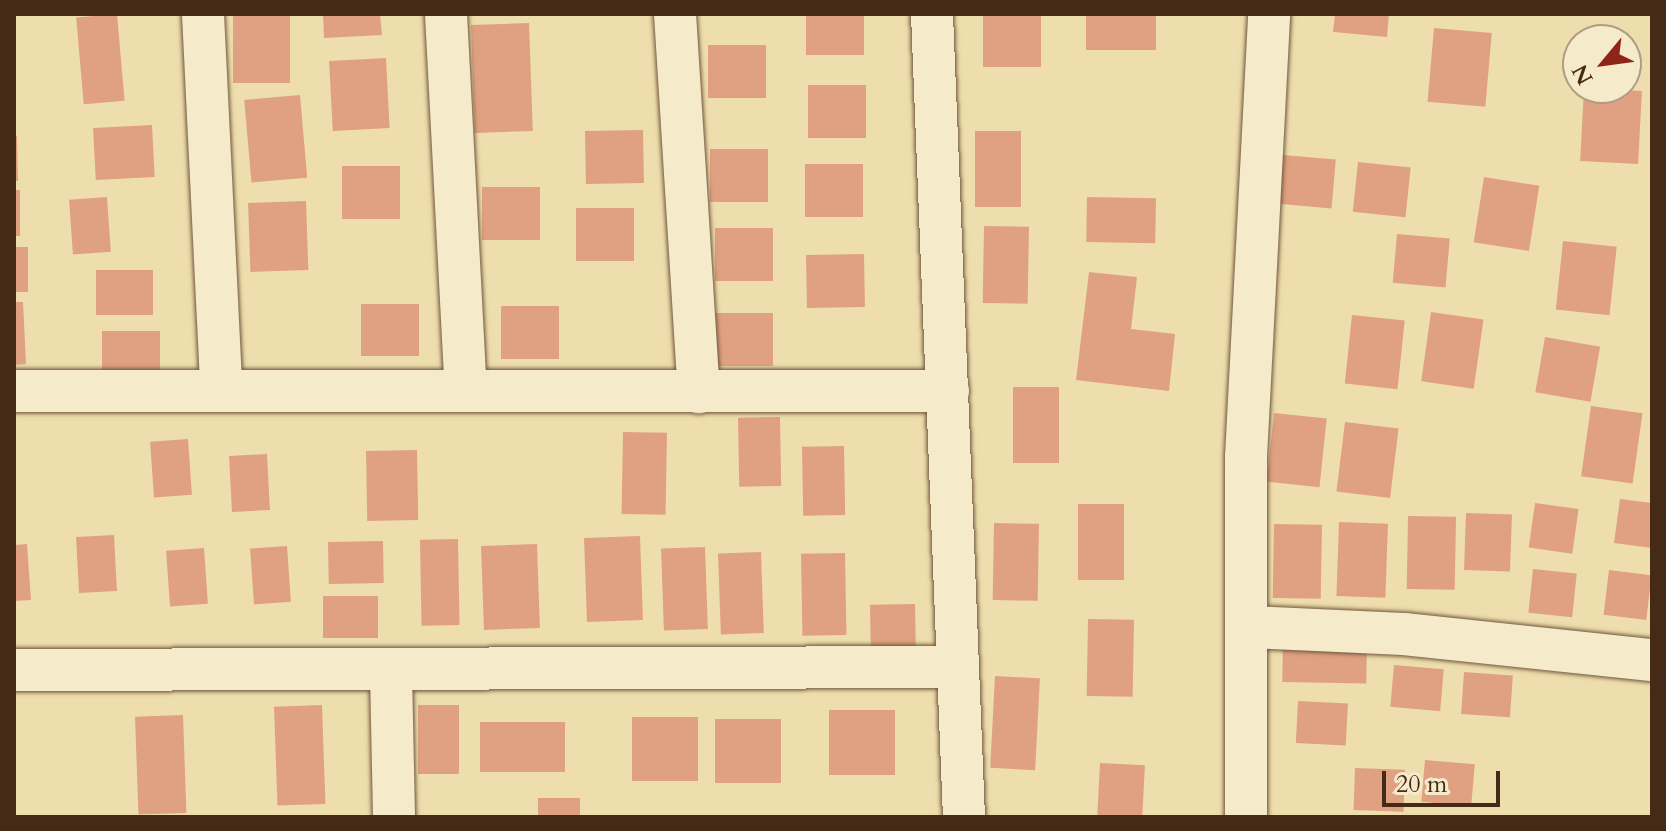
<!DOCTYPE html>
<html>
<head>
<meta charset="utf-8">
<style>
  body { margin:0 }
  #map { position:relative; width:1666px; height:831px; overflow:hidden; background:#efdead; font-family:Cardo,serif }
  div>[style] { position:absolute }
  .building>* { inset:0; background:#e0a182; transform-origin:0 0 }
  .roads { filter:drop-shadow(0 0 2px #70573d) drop-shadow(0 0 2px #70573d) }
  .minor>* { height:42px; margin:-21px; padding:0 21px; transform-origin:21px; border-radius:21px; background:#f5eaca }
  span { translate:-50% -50%; white-space:nowrap; text-align:center; line-height:1.15; -webkit-text-stroke:8px #f5eaca; paint-order:stroke }
  .frame { position:absolute; inset:0; border:16px solid #462a18; pointer-events:none }
  .north { position:absolute; left:1562px; top:24px; width:80px; height:80px; box-sizing:border-box; background:#f5eaca; border:2px solid #af9d83; border-radius:50%; rotate:241deg; font-size:22px; font-weight:700; line-height:32px; text-align:center; color:#462a18 }
  .north::after { content:''; display:block; margin:auto; width:28px; height:36px; background:#8f2418; clip-path:polygon(50% 0,100% 100%,50% 72%,0 100%) }
  .scale { position:absolute; left:1382px; top:771px; width:118px; height:36px; box-sizing:border-box; border:4px solid #462a18; border-top:0; padding-left:10px; font-size:24px; line-height:28px; white-space:nowrap; color:#462a18; -webkit-text-stroke:6px #f5eaca; paint-order:stroke }
</style>
</head>
<body>
<div id="map">
  <div class="building">
    <div style="left:117px;top:14px;width:87px;height:41px;rotate:85deg"></div>
    <div style="left:233px;top:14px;width:57px;height:69px"></div>
    <div style="clip-path:polygon(323px 14px,380px 14px,382px 35px,324px 38px)"></div>
    <div style="left:806px;top:14px;width:58px;height:41px"></div>
    <div style="left:983px;top:14px;width:58px;height:53px"></div>
    <div style="left:1086px;top:14px;width:70px;height:36px"></div>
    <div style="clip-path:polygon(1335px 14px,1389px 14px,1387px 37px,1333px 32px)"></div>
    <div style="left:529px;top:23px;width:108px;height:58px;rotate:88deg"></div>
    <div style="left:1434px;top:28px;width:58px;height:74px;rotate:5deg"></div>
    <div style="left:708px;top:45px;width:58px;height:53px"></div>
    <div style="left:386px;top:58px;width:70px;height:57px;rotate:87deg"></div>
    <div style="left:866px;top:85px;width:53px;height:58px;rotate:90deg"></div>
    <div style="left:1584px;top:88px;width:58px;height:73px;rotate:3deg"></div>
    <div style="left:300px;top:95px;width:83px;height:56px;rotate:85deg"></div>
    <div style="left:152px;top:125px;width:52px;height:59px;rotate:87deg"></div>
    <div style="left:643px;top:130px;width:53px;height:58px;rotate:89deg"></div>
    <div style="left:975px;top:131px;width:46px;height:76px"></div>
    <div style="clip-path:polygon(14px 136px,17px 136px,18px 181px,14px 181px)"></div>
    <div style="left:710px;top:149px;width:58px;height:53px"></div>
    <div style="left:1283px;top:155px;width:53px;height:49px;rotate:5deg"></div>
    <div style="left:1358px;top:162px;width:53px;height:50px;rotate:6deg"></div>
    <div style="left:805px;top:164px;width:58px;height:53px"></div>
    <div style="left:342px;top:166px;width:58px;height:53px"></div>
    <div style="left:1484px;top:177px;width:56px;height:66px;rotate:9deg"></div>
    <div style="left:482px;top:187px;width:58px;height:53px"></div>
    <div style="left:14px;top:190px;width:6px;height:46px"></div>
    <div style="left:107px;top:197px;width:55px;height:38px;rotate:86deg"></div>
    <div style="left:1087px;top:197px;width:69px;height:45px;rotate:1deg"></div>
    <div style="left:306px;top:201px;width:69px;height:58px;rotate:88deg"></div>
    <div style="left:576px;top:208px;width:58px;height:53px"></div>
    <div style="left:984px;top:226px;width:45px;height:77px;rotate:1deg"></div>
    <div style="left:715px;top:228px;width:58px;height:53px"></div>
    <div style="left:1397px;top:234px;width:53px;height:49px;rotate:5deg"></div>
    <div style="left:1563px;top:241px;width:54px;height:69px;rotate:6deg"></div>
    <div style="left:14px;top:247px;width:14px;height:45px"></div>
    <div style="left:864px;top:254px;width:53px;height:58px;rotate:89deg"></div>
    <div style="left:153px;top:270px;width:45px;height:57px;rotate:90deg"></div>
    <div style="clip-path:polygon(1089px 272px,1137px 277px,1131px 329px,1175px 334px,1169px 391px,1076px 380px)"></div>
    <div style="clip-path:polygon(14px 302px,23px 302px,26px 364px,14px 365px)"></div>
    <div style="left:419px;top:304px;width:52px;height:58px;rotate:90deg"></div>
    <div style="left:501px;top:306px;width:58px;height:53px"></div>
    <div style="left:1431px;top:312px;width:53px;height:70px;rotate:8deg"></div>
    <div style="left:715px;top:313px;width:58px;height:53px"></div>
    <div style="left:1352px;top:315px;width:53px;height:69px;rotate:6deg"></div>
    <div style="left:102px;top:331px;width:58px;height:45px"></div>
    <div style="left:1545px;top:337px;width:56px;height:56px;rotate:10deg"></div>
    <div style="left:1013px;top:387px;width:46px;height:76px"></div>
    <div style="left:1591px;top:406px;width:52px;height:71px;rotate:8deg"></div>
    <div style="left:1274px;top:413px;width:53px;height:69px;rotate:6deg"></div>
    <div style="left:780px;top:417px;width:69px;height:42px;rotate:89deg"></div>
    <div style="left:1345px;top:422px;width:54px;height:70px;rotate:7deg"></div>
    <div style="left:623px;top:432px;width:44px;height:82px;rotate:1deg"></div>
    <div style="left:188px;top:439px;width:56px;height:38px;rotate:86deg"></div>
    <div style="left:844px;top:446px;width:69px;height:42px;rotate:89deg"></div>
    <div style="left:417px;top:450px;width:70px;height:51px;rotate:89deg"></div>
    <div style="left:267px;top:454px;width:56px;height:38px;rotate:87deg"></div>
    <div style="clip-path:polygon(1620px 499px,1652px 503px,1652px 548px,1614px 543px)"></div>
    <div style="left:1535px;top:503px;width:44px;height:45px;rotate:8deg"></div>
    <div style="left:1078px;top:504px;width:46px;height:76px"></div>
    <div style="left:1466px;top:513px;width:46px;height:57px;rotate:2deg"></div>
    <div style="left:1408px;top:516px;width:48px;height:73px;rotate:1deg"></div>
    <div style="left:1339px;top:522px;width:49px;height:74px;rotate:2deg"></div>
    <div style="left:994px;top:523px;width:45px;height:77px;rotate:1deg"></div>
    <div style="left:1274px;top:524px;width:48px;height:74px;rotate:1deg"></div>
    <div style="left:114px;top:535px;width:56px;height:38px;rotate:87deg"></div>
    <div style="left:640px;top:536px;width:84px;height:56px;rotate:88deg"></div>
    <div style="left:458px;top:539px;width:86px;height:38px;rotate:89deg"></div>
    <div style="left:383px;top:541px;width:42px;height:55px;rotate:89deg"></div>
    <div style="clip-path:polygon(27px 544px,31px 600px,14px 601px,14px 545px)"></div>
    <div style="left:537px;top:544px;width:84px;height:56px;rotate:88deg"></div>
    <div style="left:287px;top:546px;width:56px;height:37px;rotate:86deg"></div>
    <div style="left:705px;top:547px;width:82px;height:44px;rotate:88deg"></div>
    <div style="left:204px;top:548px;width:56px;height:38px;rotate:86deg"></div>
    <div style="left:761px;top:552px;width:81px;height:43px;rotate:88deg"></div>
    <div style="left:845px;top:553px;width:82px;height:44px;rotate:89deg"></div>
    <div style="left:1533px;top:569px;width:44px;height:44px;rotate:6deg"></div>
    <div style="left:1609px;top:570px;width:43px;height:45px;rotate:7deg"></div>
    <div style="left:378px;top:596px;width:42px;height:55px;rotate:90deg"></div>
    <div style="left:915px;top:604px;width:44px;height:45px;rotate:89deg"></div>
    <div style="left:1088px;top:619px;width:46px;height:77px;rotate:1deg"></div>
    <div style="left:1283px;top:639px;width:84px;height:43px;rotate:1deg"></div>
    <div style="left:1394px;top:665px;width:50px;height:42px;rotate:5deg"></div>
    <div style="left:1464px;top:672px;width:49px;height:42px;rotate:4deg"></div>
    <div style="left:995px;top:676px;width:45px;height:92px;rotate:3deg"></div>
    <div style="left:1298px;top:701px;width:50px;height:42px;rotate:3deg"></div>
    <div style="left:322px;top:705px;width:99px;height:48px;rotate:88deg"></div>
    <div style="left:418px;top:705px;width:41px;height:69px"></div>
    <div style="left:829px;top:710px;width:66px;height:65px"></div>
    <div style="left:183px;top:715px;width:98px;height:48px;rotate:88deg"></div>
    <div style="left:632px;top:717px;width:66px;height:64px"></div>
    <div style="left:715px;top:719px;width:66px;height:64px"></div>
    <div style="left:480px;top:722px;width:85px;height:50px"></div>
    <div style="left:1425px;top:760px;width:50px;height:42px;rotate:5deg"></div>
    <div style="left:1100px;top:763px;width:45px;height:54px;rotate:3deg"></div>
    <div style="left:1355px;top:768px;width:50px;height:42px;rotate:2deg"></div>
    <div style="left:538px;top:798px;width:42px;height:19px"></div>
  </div>
  <div class="roads">
    <div class="minor">
      <div style="left:203px;top:14px;width:374px;rotate:87.2deg"></div>
      <div style="left:446px;top:14px;width:377px;rotate:87deg"></div>
      <div style="left:675px;top:14px;width:379px;rotate:86.4deg"></div>
      <div style="left:932px;top:14px;width:804px;rotate:87.72deg"></div>
      <div style="left:14px;top:391px;width:934px"></div>
      <div style="left:1250px;top:627px;width:154px;rotate:2.6deg"></div>
      <div style="left:1404px;top:634px;width:249px;rotate:6deg"></div>
      <div style="left:14px;top:670px;width:944px;rotate:-0.18deg"></div>
      <div style="left:391px;top:673px;width:144px;rotate:88.8deg"></div>
      <div style="left:1246px;top:817px;width:360px;rotate:-90deg"></div>
      <div style="left:1246px;top:457px;width:444px;rotate:-87deg"></div>
    </div>
  </div>
  <div class="frame"></div>
  <div class="north">N</div>
  <div class="scale">20 m</div>
</div>
</body>
</html>
